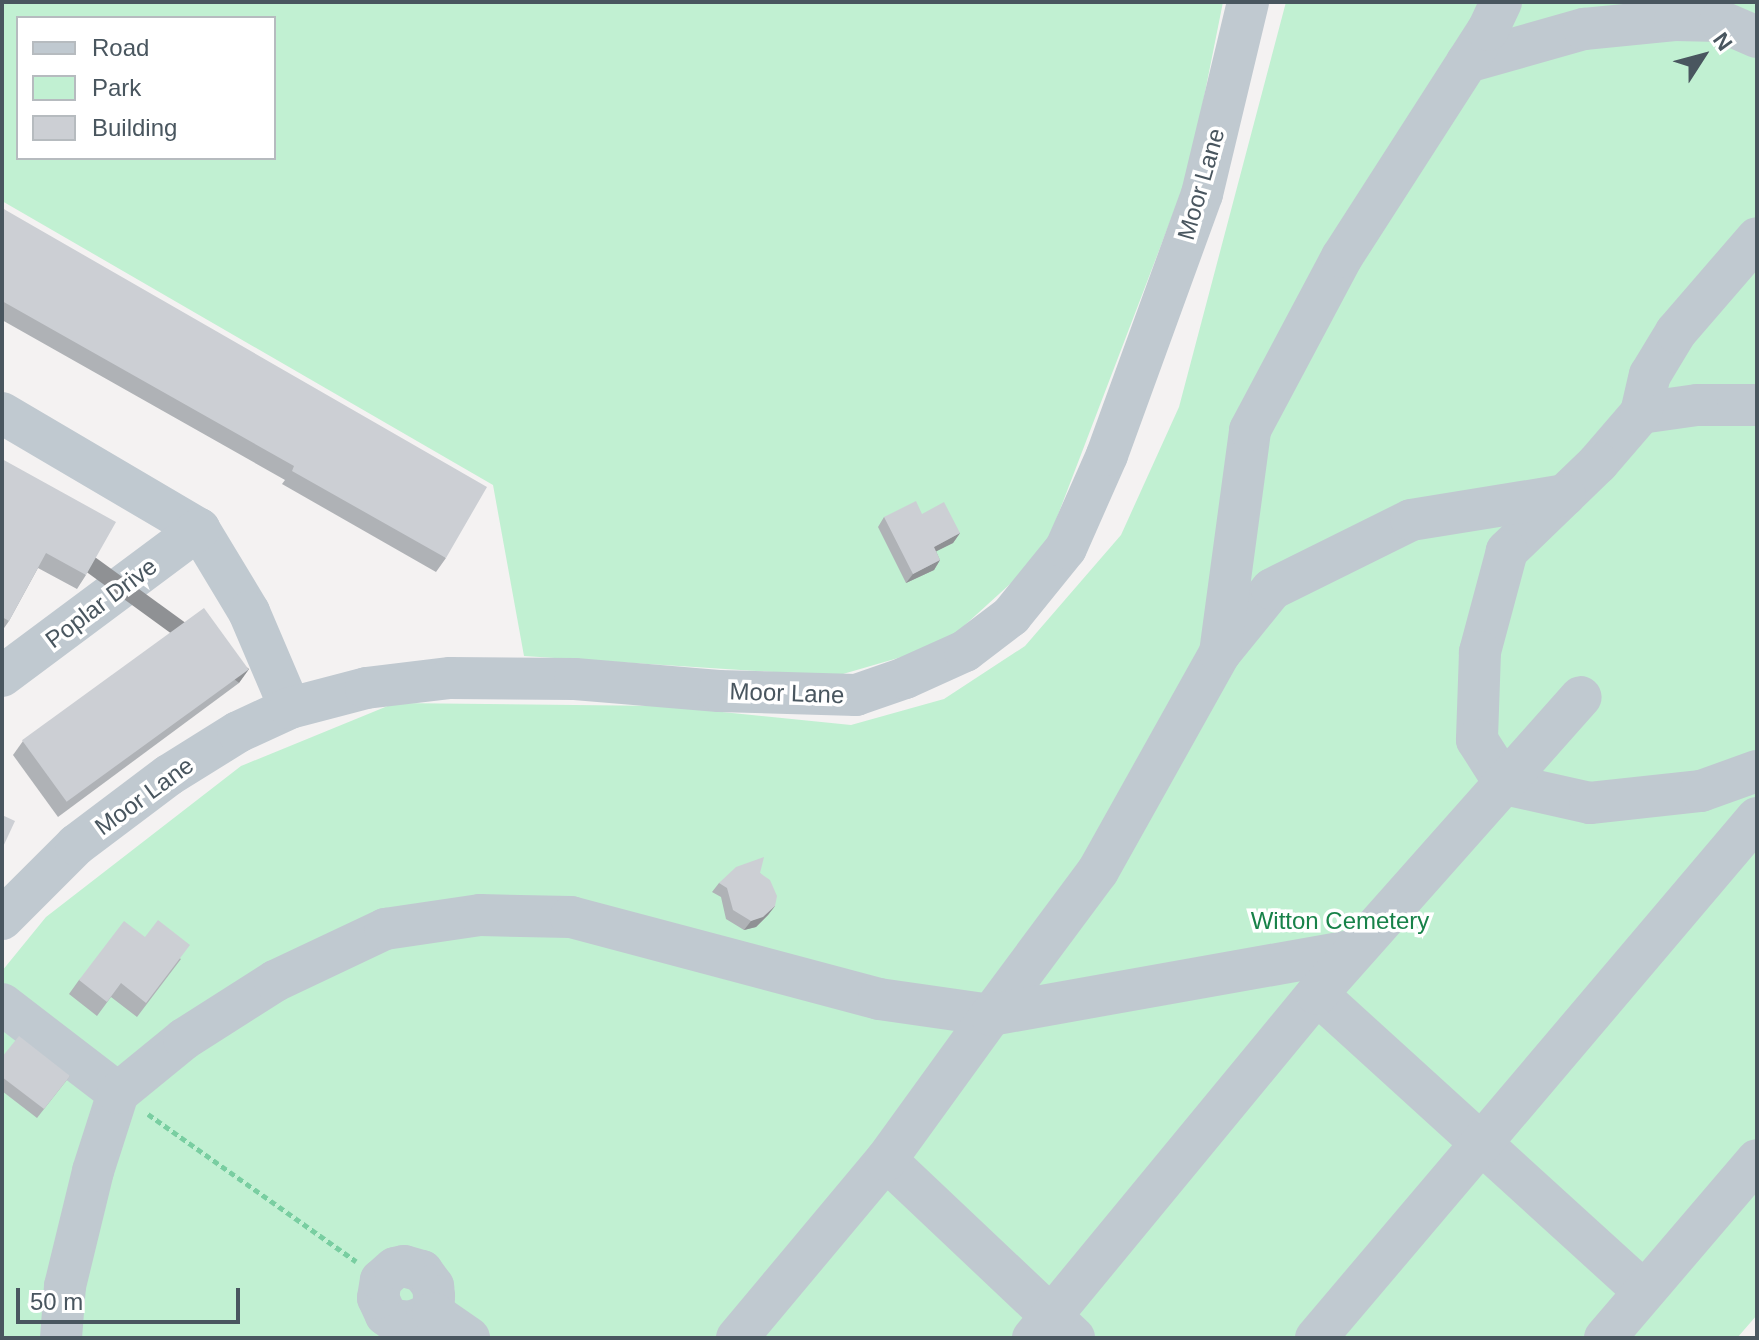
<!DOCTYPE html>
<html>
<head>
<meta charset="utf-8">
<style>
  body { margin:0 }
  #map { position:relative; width:1759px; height:1340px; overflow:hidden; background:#f4f2f2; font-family:Arial,sans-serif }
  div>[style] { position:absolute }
  .green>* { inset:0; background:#c1f0d2 }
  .path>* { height:5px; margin-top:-2.5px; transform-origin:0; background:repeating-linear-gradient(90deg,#79cea1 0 6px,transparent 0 10px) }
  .minor>* { height:42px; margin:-21px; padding:0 21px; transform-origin:21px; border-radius:21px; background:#c0c9d0 }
  .wall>* { inset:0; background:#afb2b6 }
  .shaded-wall>* { inset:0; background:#8f9194; transform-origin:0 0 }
  .building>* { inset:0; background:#cccfd4; transform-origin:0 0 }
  span { translate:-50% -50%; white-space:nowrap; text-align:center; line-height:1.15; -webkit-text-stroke:7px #fff; paint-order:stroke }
  .street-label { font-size:24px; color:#49565f }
  .park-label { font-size:24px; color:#188249 }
  .frame { position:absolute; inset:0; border:4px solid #49565f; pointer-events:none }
  .legend { position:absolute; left:16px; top:16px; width:260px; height:144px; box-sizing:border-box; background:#fff; border:2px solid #b6bbbf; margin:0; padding:10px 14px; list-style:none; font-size:24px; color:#49565f }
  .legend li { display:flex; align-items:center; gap:16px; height:40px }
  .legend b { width:40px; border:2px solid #b6bbbf }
  .north { position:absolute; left:1663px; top:16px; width:80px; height:80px; -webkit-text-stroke:6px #fff; paint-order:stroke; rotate:54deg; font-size:22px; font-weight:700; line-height:32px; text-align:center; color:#49565f }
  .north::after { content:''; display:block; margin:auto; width:28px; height:36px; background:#49565f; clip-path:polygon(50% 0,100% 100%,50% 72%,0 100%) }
  .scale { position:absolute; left:16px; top:1288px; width:224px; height:36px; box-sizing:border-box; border:4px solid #49565f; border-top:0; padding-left:10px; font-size:24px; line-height:28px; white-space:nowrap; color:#49565f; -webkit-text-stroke:6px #fff; paint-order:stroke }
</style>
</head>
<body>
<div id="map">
  <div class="green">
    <div style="clip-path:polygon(evenodd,2px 2px,1223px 2px,1189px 172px,1043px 554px,943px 645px,836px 676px,524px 656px,493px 485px,2px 201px,2px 2px,18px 18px,274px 18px,274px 158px,18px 158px,18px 18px)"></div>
    <div style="clip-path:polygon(1286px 2px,1757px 2px,1757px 1315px,1737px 1338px,2px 1338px,2px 971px,46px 917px,241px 766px,395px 703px,663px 706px,851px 725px,944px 699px,1025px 646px,1121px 535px,1179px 407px)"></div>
  </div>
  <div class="path">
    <div style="left:148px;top:1114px;width:255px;rotate:35.3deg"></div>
  </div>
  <div class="minor">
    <div style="left:1467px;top:62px;width:122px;rotate:-15.8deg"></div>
    <div style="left:1584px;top:29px;width:91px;rotate:-5.6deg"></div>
    <div style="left:1675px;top:20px;width:45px;rotate:1.3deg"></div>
    <div style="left:1720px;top:21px;width:40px;rotate:23.4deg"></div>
    <div style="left:1757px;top:405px;width:60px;rotate:180deg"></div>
    <div style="left:1697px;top:405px;width:57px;rotate:171.9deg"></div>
    <div style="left:1641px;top:413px;width:66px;rotate:130.7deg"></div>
    <div style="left:1598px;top:463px;width:127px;rotate:136deg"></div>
    <div style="left:1507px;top:551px;width:105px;rotate:105deg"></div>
    <div style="left:1480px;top:652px;width:88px;rotate:92deg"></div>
    <div style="left:1477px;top:740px;width:52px;rotate:57.5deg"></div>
    <div style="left:1505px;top:784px;width:87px;rotate:12.6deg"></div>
    <div style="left:1590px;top:803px;width:112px;rotate:-6.2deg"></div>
    <div style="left:1701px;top:791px;width:59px;rotate:-19.7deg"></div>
    <div style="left:2px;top:413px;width:229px;rotate:30.5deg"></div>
    <div style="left:199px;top:529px;width:97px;rotate:58.9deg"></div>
    <div style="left:249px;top:612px;width:104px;rotate:66.9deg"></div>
    <div style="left:1641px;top:413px;width:39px;rotate:-77deg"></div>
    <div style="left:1650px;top:375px;width:50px;rotate:-58.8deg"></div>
    <div style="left:1676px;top:332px;width:124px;rotate:-49.2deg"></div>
    <div style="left:1220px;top:653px;width:82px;rotate:-50.9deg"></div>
    <div style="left:1272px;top:589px;width:155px;rotate:-26.4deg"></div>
    <div style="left:1411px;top:520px;width:156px;rotate:-9.2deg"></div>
    <div style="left:2px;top:676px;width:246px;rotate:-36.7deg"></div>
    <div style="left:2px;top:919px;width:105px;rotate:-45deg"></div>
    <div style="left:76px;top:845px;width:116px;rotate:-37deg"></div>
    <div style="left:169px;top:775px;width:81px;rotate:-31.9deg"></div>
    <div style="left:238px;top:732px;width:57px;rotate:-24.8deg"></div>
    <div style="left:290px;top:708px;width:79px;rotate:-14.7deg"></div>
    <div style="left:366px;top:688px;width:85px;rotate:-6.8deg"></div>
    <div style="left:450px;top:678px;width:125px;rotate:0.5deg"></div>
    <div style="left:575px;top:679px;width:144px;rotate:4.8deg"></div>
    <div style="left:719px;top:691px;width:137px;rotate:1.7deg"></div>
    <div style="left:856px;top:695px;width:52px;rotate:-19.1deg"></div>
    <div style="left:905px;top:678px;width:66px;rotate:-24.2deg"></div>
    <div style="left:965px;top:651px;width:58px;rotate:-37.3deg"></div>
    <div style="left:1011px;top:616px;width:87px;rotate:-51deg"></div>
    <div style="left:1066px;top:548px;width:102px;rotate:-66.2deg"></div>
    <div style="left:1107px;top:455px;width:278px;rotate:-70deg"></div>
    <div style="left:1202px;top:194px;width:197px;rotate:-76.5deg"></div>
    <div style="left:1317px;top:994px;width:442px;rotate:42.3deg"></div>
    <div style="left:2px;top:1004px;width:146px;rotate:37.5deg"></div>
    <div style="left:886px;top:1160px;width:259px;rotate:43.4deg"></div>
    <div style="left:404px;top:1266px;width:19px;rotate:16deg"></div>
    <div style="left:422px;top:1271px;width:19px;rotate:54deg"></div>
    <div style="left:433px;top:1286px;width:10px;rotate:84deg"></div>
    <div style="left:434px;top:1296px;width:17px;rotate:93deg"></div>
    <div style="left:433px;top:1313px;width:24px;rotate:158deg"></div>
    <div style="left:411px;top:1322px;width:18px;rotate:-174deg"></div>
    <div style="left:393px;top:1320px;width:9px;rotate:-144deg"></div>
    <div style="left:386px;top:1315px;width:19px;rotate:-115deg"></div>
    <div style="left:378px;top:1298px;width:18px;rotate:-81deg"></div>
    <div style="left:381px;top:1280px;width:18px;rotate:-41deg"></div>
    <div style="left:395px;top:1268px;width:9px;rotate:-13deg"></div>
    <div style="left:433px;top:1313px;width:44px;rotate:34.8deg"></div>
    <div style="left:61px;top:1338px;width:52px;rotate:-85.6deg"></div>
    <div style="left:65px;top:1286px;width:118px;rotate:-76.3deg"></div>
    <div style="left:93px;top:1171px;width:82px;rotate:-72.2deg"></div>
    <div style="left:118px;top:1093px;width:85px;rotate:-39.3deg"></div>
    <div style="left:184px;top:1039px;width:108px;rotate:-32.5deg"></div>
    <div style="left:275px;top:981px;width:122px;rotate:-25.3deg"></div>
    <div style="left:385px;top:929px;width:96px;rotate:-8.4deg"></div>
    <div style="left:480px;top:915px;width:91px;rotate:1.3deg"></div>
    <div style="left:571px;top:917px;width:319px;rotate:14.9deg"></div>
    <div style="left:879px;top:999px;width:113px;rotate:8.1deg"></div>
    <div style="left:991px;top:1015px;width:179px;rotate:-53.4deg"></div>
    <div style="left:1098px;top:871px;width:250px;rotate:-60.8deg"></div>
    <div style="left:1220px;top:653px;width:225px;rotate:-82.3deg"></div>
    <div style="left:1250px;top:430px;width:196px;rotate:-62deg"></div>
    <div style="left:1342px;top:257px;width:270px;rotate:-57.3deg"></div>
    <div style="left:1488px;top:30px;width:31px;rotate:-65deg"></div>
    <div style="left:737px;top:1338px;width:232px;rotate:-50.1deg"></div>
    <div style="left:886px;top:1160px;width:179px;rotate:-54.1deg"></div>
    <div style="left:991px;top:1015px;width:370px;rotate:-10.1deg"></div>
    <div style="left:1033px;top:1338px;width:446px;rotate:-50.5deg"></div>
    <div style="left:1317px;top:994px;width:397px;rotate:-48.4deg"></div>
    <div style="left:1316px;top:1338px;width:682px;rotate:-49.7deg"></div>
    <div style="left:1605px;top:1338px;width:234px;rotate:-49.5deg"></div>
  </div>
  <div class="wall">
    <div style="clip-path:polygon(2px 208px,446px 558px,436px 572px,282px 484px,285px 480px,2px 320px)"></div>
    <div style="clip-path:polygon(2px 459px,86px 575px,77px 589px,38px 568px,9px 621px,2px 631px)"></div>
    <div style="clip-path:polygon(922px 514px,960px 533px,953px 543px,936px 551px,940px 560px,934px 570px,906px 583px,878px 527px,884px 517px)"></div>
    <div style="clip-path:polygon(249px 669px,239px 683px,58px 817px,13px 755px,23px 741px)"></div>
    <div style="clip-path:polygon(760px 873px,775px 906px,768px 915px,756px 927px,744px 930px,726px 919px,721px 897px,712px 892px,719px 883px)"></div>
    <div style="clip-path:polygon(145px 937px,181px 959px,137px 1017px,111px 997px,97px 1016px,69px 994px,79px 980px)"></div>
    <div style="clip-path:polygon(2px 1057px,70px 1076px,37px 1118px,2px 1091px)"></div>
  </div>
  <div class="shaded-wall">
    <div style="clip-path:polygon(960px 533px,953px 543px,927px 556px,934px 547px)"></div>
    <div style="clip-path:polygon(940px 560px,934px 570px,906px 583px,913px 574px)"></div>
    <div style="left:249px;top:669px;width:17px;height:225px;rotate:126deg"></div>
    <div style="clip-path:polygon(775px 906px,768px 915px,756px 927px,744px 930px,751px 921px)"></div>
  </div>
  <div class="building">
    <div style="clip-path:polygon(2px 208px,487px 487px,446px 558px,292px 471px,294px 466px,2px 301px)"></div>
    <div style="clip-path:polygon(2px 459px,116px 522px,86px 575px,46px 553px,9px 621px,2px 617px)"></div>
    <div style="clip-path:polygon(916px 501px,922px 514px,944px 502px,960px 533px,934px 547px,940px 560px,913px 574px,884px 517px)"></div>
    <div style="left:204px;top:608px;width:76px;height:225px;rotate:54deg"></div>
    <div style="clip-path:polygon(2px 815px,15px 821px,2px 849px)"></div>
    <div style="clip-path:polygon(764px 857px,760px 873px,770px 880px,777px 896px,775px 906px,763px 917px,751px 921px,733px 910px,727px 888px,719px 883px,736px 867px)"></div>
    <div style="clip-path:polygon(158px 920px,190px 945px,146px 1003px,121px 983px,107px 1002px,79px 980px,124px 921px,145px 937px)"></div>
    <div style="clip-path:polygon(19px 1036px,70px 1076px,44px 1109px,2px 1077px,2px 1057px)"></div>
  </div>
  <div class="street-label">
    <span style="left:1201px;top:184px;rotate:-74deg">Moor Lane</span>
    <span style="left:101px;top:603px;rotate:-37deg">Poplar Drive</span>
    <span style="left:787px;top:693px;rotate:2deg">Moor Lane</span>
    <span style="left:144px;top:796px;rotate:-36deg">Moor Lane</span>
  </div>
  <div class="park-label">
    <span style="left:1340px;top:921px">Witton Cemetery</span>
  </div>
  <div class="frame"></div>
  <ul class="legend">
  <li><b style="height:10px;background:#c0c9d0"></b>Road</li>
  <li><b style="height:22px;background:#c1f0d2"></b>Park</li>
  <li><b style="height:22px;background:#cccfd4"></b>Building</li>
  </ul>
  <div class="north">N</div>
  <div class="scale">50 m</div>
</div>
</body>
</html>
